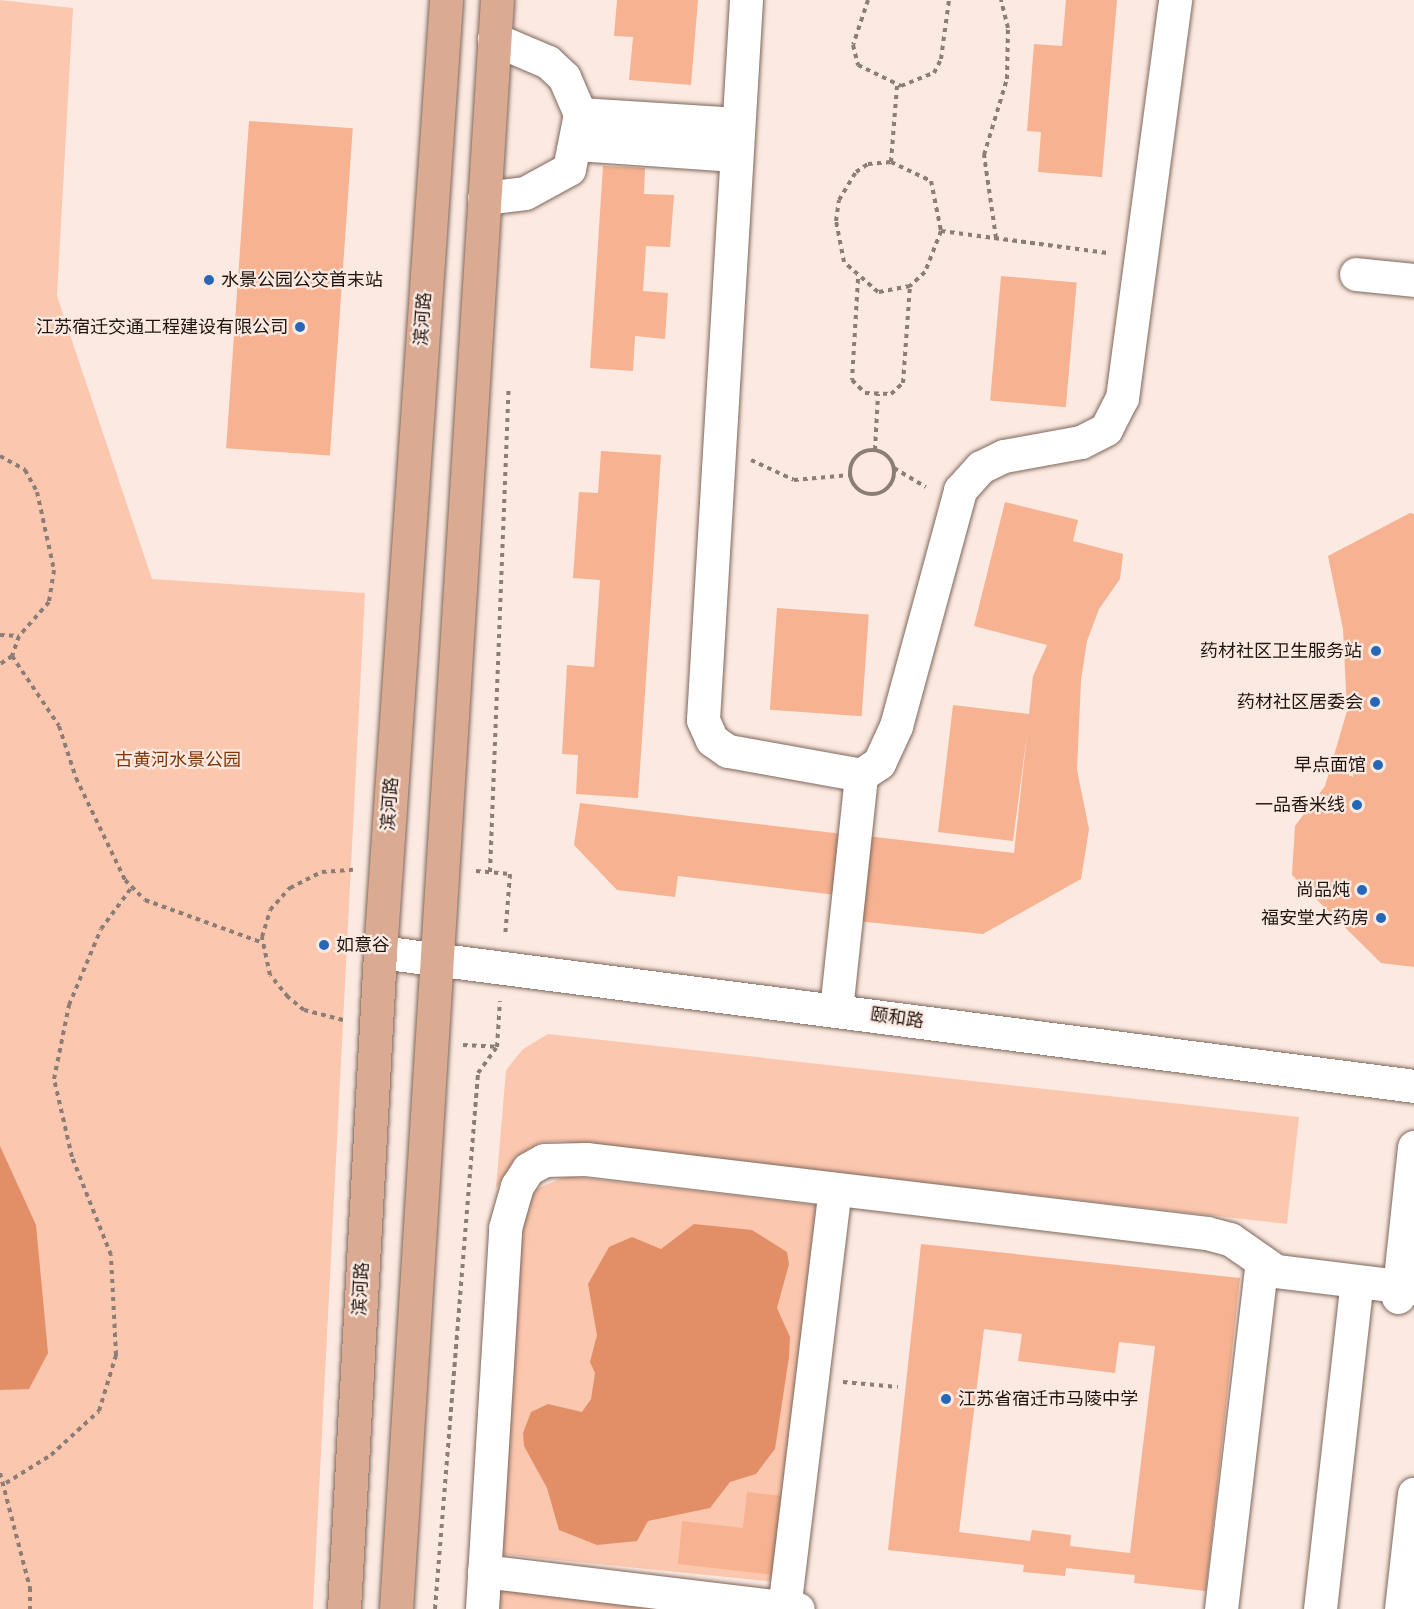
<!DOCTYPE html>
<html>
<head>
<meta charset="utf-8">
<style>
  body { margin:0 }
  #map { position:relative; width:1414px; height:1609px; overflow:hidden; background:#fceae2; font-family:Figtree,"Noto Sans SC",sans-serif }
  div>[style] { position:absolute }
  .green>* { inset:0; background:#fcc7af }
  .water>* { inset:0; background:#e28f67 }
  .building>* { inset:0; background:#f6b291; transform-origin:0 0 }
  .path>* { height:4px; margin-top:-2px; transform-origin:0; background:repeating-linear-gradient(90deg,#8c7e77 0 4.5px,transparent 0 9px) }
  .path>.ring { margin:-2px; padding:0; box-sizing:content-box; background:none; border:4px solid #8c7e77; border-radius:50% }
  .roads { filter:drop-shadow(0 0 2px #7f665a) drop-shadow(0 0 2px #7f665a) }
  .minor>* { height:33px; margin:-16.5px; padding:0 16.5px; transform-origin:16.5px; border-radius:16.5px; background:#fff }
  .major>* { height:33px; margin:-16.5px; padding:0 16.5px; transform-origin:16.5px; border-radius:16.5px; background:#daaa92 }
  .dots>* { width:16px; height:16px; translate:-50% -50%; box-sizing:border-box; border:3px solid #fceae2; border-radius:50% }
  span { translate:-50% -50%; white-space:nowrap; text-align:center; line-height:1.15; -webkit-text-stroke:4.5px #fceae2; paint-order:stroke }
  .poi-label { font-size:18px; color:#201611 }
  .left { translate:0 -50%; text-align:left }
  .right { translate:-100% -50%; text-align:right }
  .street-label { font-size:18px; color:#201611 }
  .park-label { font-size:18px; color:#803607 }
</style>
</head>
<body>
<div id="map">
  <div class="green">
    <div style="clip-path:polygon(0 0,73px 8px,57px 296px,152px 579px,365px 593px,313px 1609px,0 1609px)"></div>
    <div style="clip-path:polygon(548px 1034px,1299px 1117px,1287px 1224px,559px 1141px,541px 1142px,521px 1154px,496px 1188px,506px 1070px,523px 1049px)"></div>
    <div style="clip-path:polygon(567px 1176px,823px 1206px,777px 1582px,499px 1554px,522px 1223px,536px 1189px)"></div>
    <div style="clip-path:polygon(492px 1584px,687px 1609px,490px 1609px)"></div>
  </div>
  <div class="water">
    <div style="clip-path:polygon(0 1146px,36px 1225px,48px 1353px,29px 1389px,0 1390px)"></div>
    <div style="clip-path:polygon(694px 1224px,752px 1230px,787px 1252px,789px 1264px,777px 1308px,790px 1337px,789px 1357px,775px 1449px,756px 1474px,730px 1482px,710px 1508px,648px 1521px,637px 1541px,597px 1545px,559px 1530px,547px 1488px,524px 1446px,523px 1433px,531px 1412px,548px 1404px,582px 1412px,591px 1399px,595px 1373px,590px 1362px,597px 1335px,588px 1284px,609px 1247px,632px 1237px,661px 1249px)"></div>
  </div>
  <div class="building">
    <div style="clip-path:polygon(617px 0,698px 0,691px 85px,629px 80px,633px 37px,614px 36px)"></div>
    <div style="clip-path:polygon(1066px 0,1117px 0,1102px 177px,1038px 172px,1041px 132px,1027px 131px,1034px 44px,1062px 46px)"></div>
    <div style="left:249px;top:121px;width:104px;height:328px;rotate:4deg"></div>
    <div style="clip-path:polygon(603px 166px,645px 168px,644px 194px,674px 195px,670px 247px,646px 246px,643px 291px,668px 293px,665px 339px,635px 336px,633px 371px,590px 368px)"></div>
    <div style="left:1001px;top:276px;width:76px;height:125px;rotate:5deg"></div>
    <div style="clip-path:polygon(601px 451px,661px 455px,638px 798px,576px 794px,578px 755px,562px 754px,567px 665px,594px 667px,600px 580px,573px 578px,579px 492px,598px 493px)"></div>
    <div style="clip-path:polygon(1005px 502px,1078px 520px,1073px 541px,1123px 554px,1120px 579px,1099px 609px,1087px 641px,1081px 680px,1077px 770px,1089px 829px,1081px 879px,983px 934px,857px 921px,866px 836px,1014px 853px,1027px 734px,1013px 841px,938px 832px,953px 705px,1029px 714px,1033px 676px,1047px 645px,974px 626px)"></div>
    <div style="clip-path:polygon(1410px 513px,1414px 514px,1414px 967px,1381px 963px,1292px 875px,1295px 826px,1325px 786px,1347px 711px,1343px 629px,1328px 556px)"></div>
    <div style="left:777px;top:608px;width:92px;height:102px;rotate:4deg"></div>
    <div style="clip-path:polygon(580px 803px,843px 834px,836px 895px,678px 876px,675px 897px,617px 890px,574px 845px)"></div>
    <div style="clip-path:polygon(evenodd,921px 1244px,1240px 1278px,1206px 1591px,1134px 1583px,1135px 1575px,1066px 1568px,1065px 1576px,1023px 1572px,1024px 1565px,888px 1550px,921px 1244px,984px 1329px,1022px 1334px,1018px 1361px,1115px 1373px,1119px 1342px,1155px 1346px,1130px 1553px,1070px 1546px,1071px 1535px,1032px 1530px,1030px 1541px,959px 1532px,984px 1329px)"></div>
    <div style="clip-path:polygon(747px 1492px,783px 1496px,775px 1575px,678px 1564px,682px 1521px,743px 1528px)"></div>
  </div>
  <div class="path">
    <div style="left:868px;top:0;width:47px;rotate:108.4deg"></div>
    <div style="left:853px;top:45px;width:21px;rotate:76deg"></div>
    <div style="left:858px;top:65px;width:48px;rotate:26deg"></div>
    <div style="left:901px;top:86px;width:35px;rotate:-22deg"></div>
    <div style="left:934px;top:73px;width:16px;rotate:-63deg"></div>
    <div style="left:941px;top:59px;width:60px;rotate:-82.3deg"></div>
    <div style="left:891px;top:162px;width:44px;rotate:25.4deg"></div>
    <div style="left:931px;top:181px;width:51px;rotate:78.7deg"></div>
    <div style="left:941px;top:231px;width:44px;rotate:111.3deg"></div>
    <div style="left:925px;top:272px;width:21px;rotate:137deg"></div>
    <div style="left:910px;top:286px;width:33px;rotate:169deg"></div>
    <div style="left:878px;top:292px;width:45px;rotate:-138.6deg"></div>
    <div style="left:844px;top:262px;width:42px;rotate:-101deg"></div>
    <div style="left:836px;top:221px;width:21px;rotate:-82deg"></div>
    <div style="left:839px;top:200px;width:33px;rotate:-59deg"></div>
    <div style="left:856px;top:172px;width:14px;rotate:-34deg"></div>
    <div style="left:868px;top:164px;width:23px;rotate:-5deg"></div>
    <div style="left:891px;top:162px;width:77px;rotate:-85.5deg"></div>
    <div style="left:941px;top:231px;width:168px;rotate:7.5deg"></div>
    <div style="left:996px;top:238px;width:84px;rotate:-98.2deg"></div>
    <div style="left:984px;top:155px;width:79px;rotate:-73.2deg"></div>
    <div style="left:1007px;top:79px;width:51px;rotate:-88.9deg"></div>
    <div style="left:1008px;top:28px;width:29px;rotate:-104deg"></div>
    <div style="left:858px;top:279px;width:101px;rotate:93.4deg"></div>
    <div style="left:852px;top:380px;width:18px;rotate:45deg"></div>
    <div style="left:865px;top:393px;width:26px;rotate:2deg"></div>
    <div style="left:891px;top:394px;width:16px;rotate:-43deg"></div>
    <div style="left:903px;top:383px;width:97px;rotate:-85.9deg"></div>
    <div class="ring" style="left:850px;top:450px;width:40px;height:40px"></div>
    <div style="left:875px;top:450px;width:56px;rotate:-86.9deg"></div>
    <div style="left:0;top:456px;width:29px;rotate:29deg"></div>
    <div style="left:25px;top:470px;width:25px;rotate:61deg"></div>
    <div style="left:37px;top:492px;width:80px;rotate:77.7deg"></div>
    <div style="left:54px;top:570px;width:32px;rotate:99deg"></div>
    <div style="left:49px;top:602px;width:45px;rotate:131.4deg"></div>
    <div style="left:19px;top:636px;width:21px;rotate:109deg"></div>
    <div style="left:12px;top:656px;width:14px;rotate:146deg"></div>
    <div style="left:751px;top:460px;width:47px;rotate:24.9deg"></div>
    <div style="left:794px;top:480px;width:56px;rotate:-5.1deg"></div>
    <div style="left:894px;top:468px;width:37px;rotate:31deg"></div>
    <div style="left:0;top:635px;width:19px;rotate:3deg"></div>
    <div style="left:12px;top:656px;width:84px;rotate:56.1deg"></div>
    <div style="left:59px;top:726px;width:55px;rotate:71.9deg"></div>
    <div style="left:76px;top:778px;width:113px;rotate:64.3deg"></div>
    <div style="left:125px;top:880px;width:28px;rotate:45deg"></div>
    <div style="left:145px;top:900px;width:126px;rotate:20deg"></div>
    <div style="left:476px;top:871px;width:34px;rotate:5deg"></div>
    <div style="left:510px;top:874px;width:63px;rotate:94.5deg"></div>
    <div style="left:490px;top:872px;width:485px;rotate:-87.8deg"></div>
    <div style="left:343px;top:1020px;width:40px;rotate:-165.6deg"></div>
    <div style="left:304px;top:1010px;width:21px;rotate:-141deg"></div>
    <div style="left:288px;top:997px;width:28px;rotate:-129deg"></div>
    <div style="left:270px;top:975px;width:39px;rotate:-102deg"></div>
    <div style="left:262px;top:937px;width:28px;rotate:-73deg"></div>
    <div style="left:270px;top:910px;width:30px;rotate:-48deg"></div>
    <div style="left:290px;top:888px;width:36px;rotate:-27deg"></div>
    <div style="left:322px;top:872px;width:31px;rotate:-4deg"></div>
    <div style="left:463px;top:1045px;width:34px;rotate:3deg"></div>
    <div style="left:497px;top:1047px;width:46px;rotate:-86.3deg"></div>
    <div style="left:843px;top:1382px;width:55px;rotate:5.2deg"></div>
    <div style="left:0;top:1473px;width:119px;rotate:75.4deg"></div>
    <div style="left:30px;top:1588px;width:21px;rotate:90deg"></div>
    <div style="left:6px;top:1483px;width:53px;rotate:-31.9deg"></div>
    <div style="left:51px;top:1455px;width:65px;rotate:-42.5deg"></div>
    <div style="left:99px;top:1411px;width:59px;rotate:-73.1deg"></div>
    <div style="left:116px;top:1355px;width:100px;rotate:-92.9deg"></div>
    <div style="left:111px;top:1255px;width:105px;rotate:-111.7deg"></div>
    <div style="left:72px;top:1157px;width:80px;rotate:-103deg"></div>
    <div style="left:54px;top:1079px;width:76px;rotate:-78.5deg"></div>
    <div style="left:69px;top:1005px;width:82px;rotate:-67.2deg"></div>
    <div style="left:101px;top:929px;width:52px;rotate:-53.6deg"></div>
    <div style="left:435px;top:1609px;width:538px;rotate:-85.41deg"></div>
    <div style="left:478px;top:1073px;width:31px;rotate:-54deg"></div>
  </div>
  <div class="roads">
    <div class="minor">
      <div style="left:746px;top:0;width:721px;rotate:93.42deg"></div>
      <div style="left:703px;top:720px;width:22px;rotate:66deg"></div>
      <div style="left:712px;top:740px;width:19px;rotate:35deg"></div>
      <div style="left:728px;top:751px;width:135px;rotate:10.2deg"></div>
      <div style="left:580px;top:114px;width:158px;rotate:3.6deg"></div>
      <div style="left:577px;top:144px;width:158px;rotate:4deg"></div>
      <div style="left:484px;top:198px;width:41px;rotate:-7deg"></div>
      <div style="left:525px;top:193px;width:50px;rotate:-28.6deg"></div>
      <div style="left:569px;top:169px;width:56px;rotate:-78.7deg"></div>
      <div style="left:580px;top:114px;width:40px;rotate:-113.4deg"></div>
      <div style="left:564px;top:77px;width:22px;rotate:-137deg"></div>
      <div style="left:548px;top:62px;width:59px;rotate:-156.9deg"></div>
      <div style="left:1356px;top:274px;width:58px;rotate:5.9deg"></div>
      <div style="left:380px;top:952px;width:1043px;rotate:7.38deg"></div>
      <div style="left:836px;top:1010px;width:236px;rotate:-83.9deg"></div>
      <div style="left:861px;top:775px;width:22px;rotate:-34deg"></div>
      <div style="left:879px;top:763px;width:41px;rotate:-65.3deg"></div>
      <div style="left:896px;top:726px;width:245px;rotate:-74.8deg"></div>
      <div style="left:960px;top:490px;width:31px;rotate:-48deg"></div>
      <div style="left:981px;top:467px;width:25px;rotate:-26deg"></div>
      <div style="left:1004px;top:456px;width:78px;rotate:-10.3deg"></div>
      <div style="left:1081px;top:442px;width:28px;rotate:-27deg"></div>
      <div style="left:1106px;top:429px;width:35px;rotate:-63deg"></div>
      <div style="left:1122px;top:398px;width:402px;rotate:-82.4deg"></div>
      <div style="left:1398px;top:1297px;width:151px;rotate:-83.9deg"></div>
      <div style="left:484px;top:1571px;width:316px;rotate:6.9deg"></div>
      <div style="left:482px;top:1609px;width:382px;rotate:-86.5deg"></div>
      <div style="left:505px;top:1228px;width:44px;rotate:-74.1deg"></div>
      <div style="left:517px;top:1186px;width:20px;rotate:-57deg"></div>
      <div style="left:528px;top:1169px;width:18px;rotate:-29deg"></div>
      <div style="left:544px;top:1160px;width:42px;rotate:-1.4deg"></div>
      <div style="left:586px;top:1159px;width:625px;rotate:6.8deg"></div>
      <div style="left:1207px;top:1233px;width:24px;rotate:15deg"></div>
      <div style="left:1230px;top:1239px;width:56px;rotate:34.8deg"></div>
      <div style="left:1276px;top:1271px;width:139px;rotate:7deg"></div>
      <div style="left:784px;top:1609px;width:423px;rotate:-83.1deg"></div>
      <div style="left:1221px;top:1609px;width:350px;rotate:-83.3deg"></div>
      <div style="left:1320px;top:1609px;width:330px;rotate:-83.6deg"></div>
      <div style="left:1401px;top:1609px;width:116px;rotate:-83.6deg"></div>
    </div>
    <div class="major">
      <div style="left:344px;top:1609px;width:658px;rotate:-86.86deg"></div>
      <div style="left:380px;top:952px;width:954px;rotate:-86.03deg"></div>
      <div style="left:396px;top:1609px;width:1612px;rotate:-86.41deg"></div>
    </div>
  </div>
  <div class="dots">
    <div style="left:209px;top:280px;background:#2667b8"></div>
    <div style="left:300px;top:327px;background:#2667b8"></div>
    <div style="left:1376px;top:651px;background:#2667b8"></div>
    <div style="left:1375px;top:702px;background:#2667b8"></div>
    <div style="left:1378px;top:765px;background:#2667b8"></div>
    <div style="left:1357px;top:805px;background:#2667b8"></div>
    <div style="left:1362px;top:890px;background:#2667b8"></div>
    <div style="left:1381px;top:918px;background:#2667b8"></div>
    <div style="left:324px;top:945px;background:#2667b8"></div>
    <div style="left:946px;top:1399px;background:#2667b8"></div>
  </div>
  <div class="poi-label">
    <span class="left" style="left:221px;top:280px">水景公园公交首末站</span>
    <span class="right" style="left:288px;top:327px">江苏宿迁交通工程建设有限公司</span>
    <span class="right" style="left:1362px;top:651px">药材社区卫生服务站</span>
    <span class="right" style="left:1363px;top:702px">药材社区居委会</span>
    <span class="right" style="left:1366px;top:765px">早点面馆</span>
    <span class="right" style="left:1345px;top:805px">一品香米线</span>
    <span class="right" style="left:1350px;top:890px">尚品炖</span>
    <span class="right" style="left:1369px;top:918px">福安堂大药房</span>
    <span class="left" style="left:336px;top:945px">如意谷</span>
    <span class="left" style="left:958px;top:1399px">江苏省宿迁市马陵中学</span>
  </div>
  <div class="street-label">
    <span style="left:423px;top:319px;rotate:-86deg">滨河路</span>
    <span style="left:390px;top:804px;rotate:-86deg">滨河路</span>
    <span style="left:897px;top:1018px;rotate:8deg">颐和路</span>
    <span style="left:361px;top:1289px;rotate:-87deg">滨河路</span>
  </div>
  <div class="park-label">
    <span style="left:178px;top:760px">古黄河水景公园</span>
  </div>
</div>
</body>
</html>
